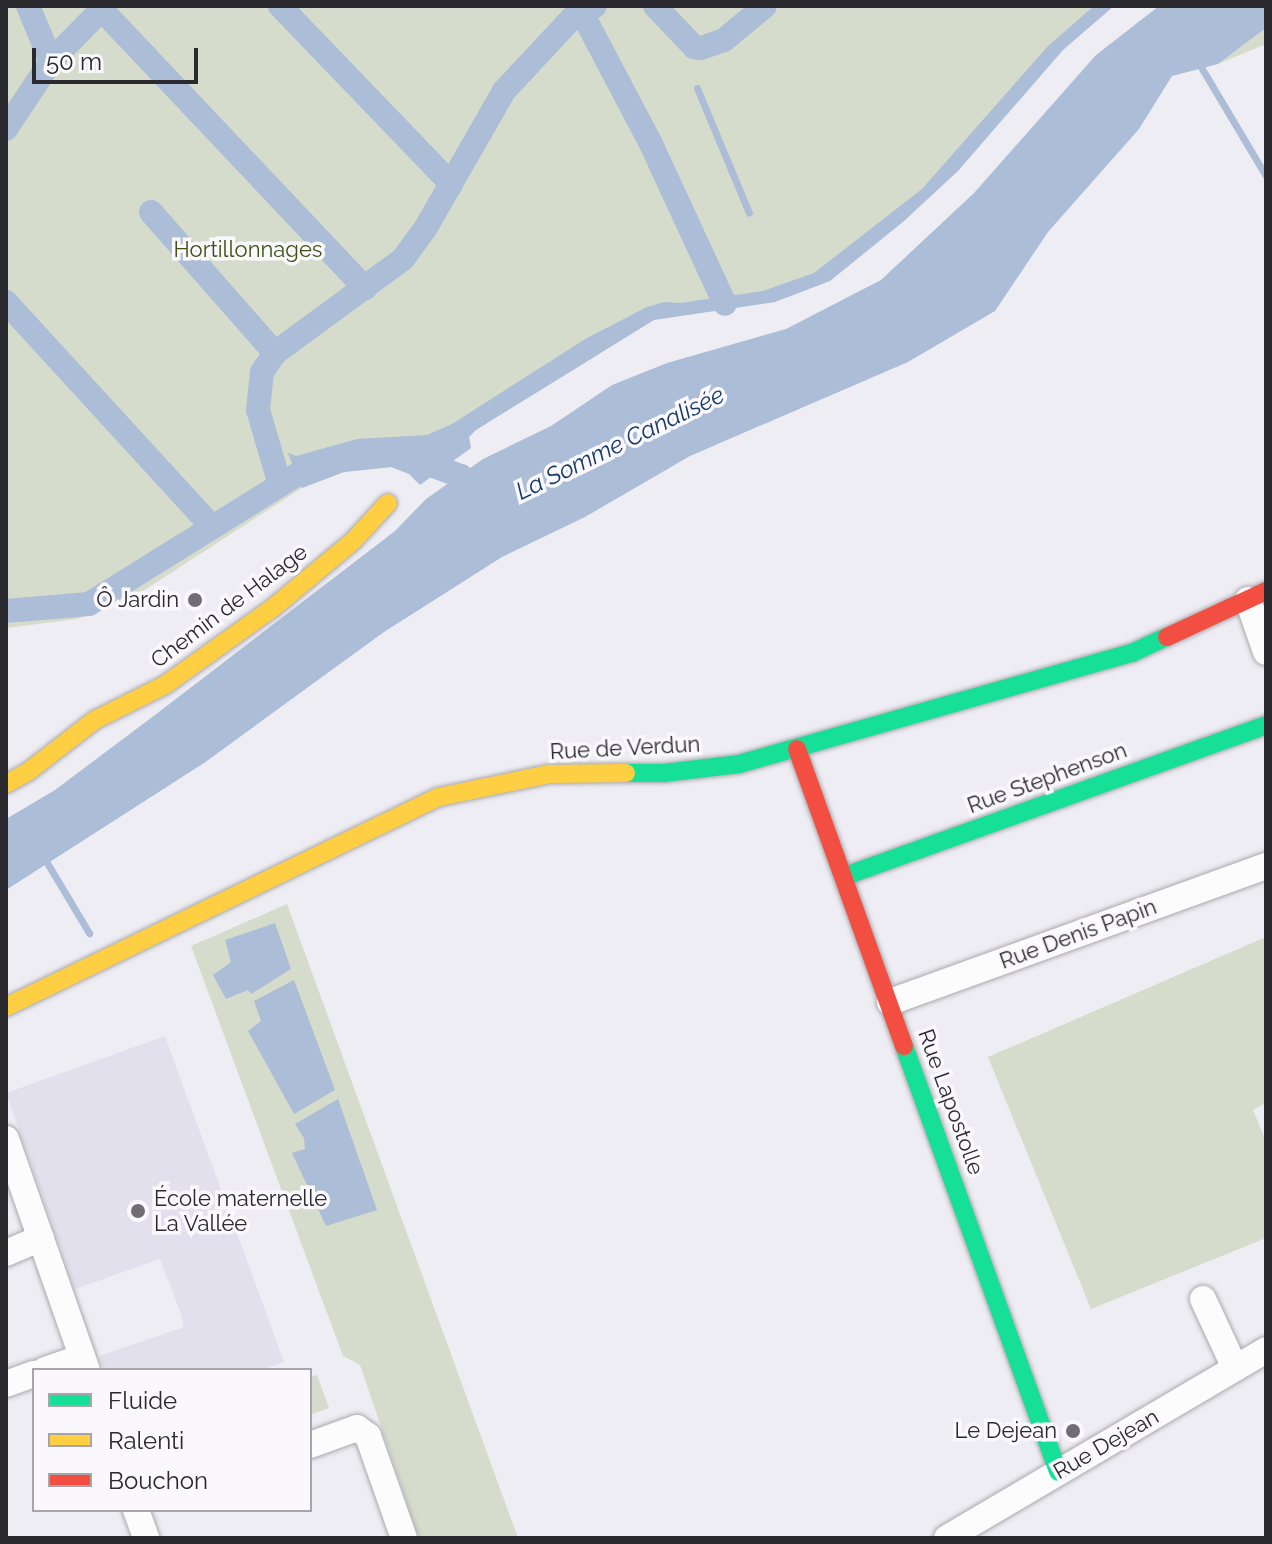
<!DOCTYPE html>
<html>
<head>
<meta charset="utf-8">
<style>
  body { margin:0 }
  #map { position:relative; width:1272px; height:1544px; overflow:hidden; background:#eeedf3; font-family:Raleway,sans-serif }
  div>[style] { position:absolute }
  .built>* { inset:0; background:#e3e0ed }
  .green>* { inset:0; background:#d5dccc }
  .water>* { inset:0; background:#abbdd7 }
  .stream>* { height:7px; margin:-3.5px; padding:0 3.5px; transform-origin:3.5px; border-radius:3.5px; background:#abbdd7 }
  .canal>* { height:24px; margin:-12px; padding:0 12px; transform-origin:12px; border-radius:12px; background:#abbdd7 }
  .roads { filter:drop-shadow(0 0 2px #aaa9ae) drop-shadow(0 0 2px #aaa9ae) }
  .street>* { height:26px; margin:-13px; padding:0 13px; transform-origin:13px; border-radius:13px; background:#fcfcfd }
  .fast>* { height:18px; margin:-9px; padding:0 9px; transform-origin:9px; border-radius:9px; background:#16e098 }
  .slow>* { height:18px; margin:-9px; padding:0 9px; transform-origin:9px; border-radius:9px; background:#ffcf43 }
  .jam>* { height:18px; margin:-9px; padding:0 9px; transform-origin:9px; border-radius:9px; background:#f24e42 }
  .dots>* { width:22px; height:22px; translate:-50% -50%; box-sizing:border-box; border:4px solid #faf8fd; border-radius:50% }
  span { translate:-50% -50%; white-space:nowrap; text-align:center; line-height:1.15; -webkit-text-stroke:7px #faf8fd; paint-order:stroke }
  .park-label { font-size:22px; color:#3f5215 }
  .poi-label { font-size:22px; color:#2a292d }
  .right { translate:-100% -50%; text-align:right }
  .left { translate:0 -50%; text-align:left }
  .street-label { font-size:22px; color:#2a292d }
  .water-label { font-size:24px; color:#153965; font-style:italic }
  .frame { position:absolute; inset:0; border:8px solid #2a292d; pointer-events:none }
  .legend { position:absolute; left:32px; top:1368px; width:280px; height:144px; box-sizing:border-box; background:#faf8fd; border:2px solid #a7a5aa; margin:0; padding:10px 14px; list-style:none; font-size:24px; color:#2a292d }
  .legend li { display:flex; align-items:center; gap:16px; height:40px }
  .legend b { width:40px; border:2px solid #a7a5aa }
  .scale { position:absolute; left:32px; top:48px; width:166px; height:36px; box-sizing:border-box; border:4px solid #2a292d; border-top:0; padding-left:10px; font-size:24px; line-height:28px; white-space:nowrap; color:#2a292d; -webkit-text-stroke:6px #faf8fd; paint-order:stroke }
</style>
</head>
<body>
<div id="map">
  <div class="built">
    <div style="clip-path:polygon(165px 1036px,284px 1362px,262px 1370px,104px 1370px,99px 1356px,184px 1327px,181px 1314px,160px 1259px,75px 1289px,6px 1093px)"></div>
  </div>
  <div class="green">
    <div style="clip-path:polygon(6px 6px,1106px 6px,1063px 44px,945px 178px,819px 285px,648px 319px,392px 467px,344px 472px,302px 488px,143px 591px,77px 619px,6px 628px)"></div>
    <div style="clip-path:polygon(1266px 28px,1266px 44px,1218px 64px)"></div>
    <div style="clip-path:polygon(287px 904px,518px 1538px,419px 1538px,360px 1365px,343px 1356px,191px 946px)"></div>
    <div style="clip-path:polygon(1266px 937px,1266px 1103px,1253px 1110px,1266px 1141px,1266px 1238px,1091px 1309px,988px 1057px)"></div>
    <div style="clip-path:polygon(317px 1375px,329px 1408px,310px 1415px,310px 1377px)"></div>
  </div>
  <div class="water">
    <div style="clip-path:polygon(1094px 6px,1114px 6px,1063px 50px,958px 171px,904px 221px,830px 281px,775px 302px,654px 320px,476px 430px,469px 437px,471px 448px,420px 485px,409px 474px,391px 467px,344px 472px,302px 488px,288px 453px,296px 456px,357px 439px,427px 435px,452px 424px,587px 338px,647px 307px,664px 302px,680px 303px,763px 291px,814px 273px,922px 189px,1048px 46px)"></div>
    <div style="clip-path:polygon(1159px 6px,1266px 6px,1266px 28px,1218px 64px,1172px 76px,1139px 129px,1048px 232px,995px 311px,908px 362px,690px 456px,585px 517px,502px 557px,384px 632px,204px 763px,6px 890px,6px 819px,55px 790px,155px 715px,395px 531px,426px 499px,483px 459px,551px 426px,612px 385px,667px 363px,786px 329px,881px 280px,974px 193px,1096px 55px)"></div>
    <div style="clip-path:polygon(275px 923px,291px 969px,251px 994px,248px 990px,226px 999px,213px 975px,231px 962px,225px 940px)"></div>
    <div style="clip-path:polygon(294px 980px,335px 1090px,294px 1114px,248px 1031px,261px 1021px,254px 1001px)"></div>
    <div style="clip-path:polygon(338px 1099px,377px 1210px,326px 1226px,292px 1153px,305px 1149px,304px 1138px,295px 1124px)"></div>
  </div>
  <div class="stream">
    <div style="left:1198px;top:62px;width:133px;rotate:59.2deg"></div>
    <div style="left:697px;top:88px;width:135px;rotate:67.4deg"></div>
    <div style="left:43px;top:856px;width:90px;rotate:59.1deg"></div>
  </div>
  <div class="canal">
    <div style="left:280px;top:6px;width:247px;rotate:46.1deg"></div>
    <div style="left:655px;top:6px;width:57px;rotate:46.4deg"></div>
    <div style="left:694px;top:47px;width:7px;rotate:8deg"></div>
    <div style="left:701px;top:48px;width:24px;rotate:-19deg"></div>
    <div style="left:724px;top:40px;width:53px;rotate:-39.7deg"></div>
    <div style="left:102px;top:10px;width:383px;rotate:46.6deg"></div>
    <div style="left:582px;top:13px;width:148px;rotate:62.2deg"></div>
    <div style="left:651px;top:144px;width:176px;rotate:65.2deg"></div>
    <div style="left:51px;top:61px;width:77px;rotate:-45.5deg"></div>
    <div style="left:6px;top:129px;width:82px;rotate:-56.5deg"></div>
    <div style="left:51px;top:61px;width:60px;rotate:-112.7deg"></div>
    <div style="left:151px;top:212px;width:188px;rotate:48.7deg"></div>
    <div style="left:6px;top:302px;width:304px;rotate:47.5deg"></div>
    <div style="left:411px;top:458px;width:53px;rotate:19.8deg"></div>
    <div style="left:461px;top:476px;width:30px;rotate:46deg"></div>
    <div style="left:280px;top:485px;width:78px;rotate:-106.3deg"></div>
    <div style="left:258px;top:410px;width:38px;rotate:-84deg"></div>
    <div style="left:262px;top:372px;width:23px;rotate:-56deg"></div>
    <div style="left:275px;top:353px;width:159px;rotate:-36.3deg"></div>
    <div style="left:403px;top:259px;width:37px;rotate:-54deg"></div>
    <div style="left:425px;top:229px;width:159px;rotate:-60.2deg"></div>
    <div style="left:504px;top:91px;width:100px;rotate:-47deg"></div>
    <div style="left:572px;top:18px;width:26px;rotate:-28deg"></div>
    <div style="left:6px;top:611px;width:83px;rotate:-4.8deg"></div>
    <div style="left:89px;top:604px;width:243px;rotate:-31.9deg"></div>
  </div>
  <div class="roads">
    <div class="street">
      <div style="left:1248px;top:600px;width:55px;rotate:70.9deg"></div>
      <div style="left:890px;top:1002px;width:400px;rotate:-19.9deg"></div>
      <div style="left:6px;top:1139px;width:245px;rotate:70.7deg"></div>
      <div style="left:6px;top:1253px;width:38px;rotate:-23deg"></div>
      <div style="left:1203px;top:1299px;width:76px;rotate:65.1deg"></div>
      <div style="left:45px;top:1370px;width:39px;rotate:-19deg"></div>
      <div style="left:6px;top:1384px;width:30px;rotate:-20deg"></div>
      <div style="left:310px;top:1445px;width:50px;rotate:-19.9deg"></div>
      <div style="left:357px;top:1428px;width:14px;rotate:36deg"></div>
      <div style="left:368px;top:1436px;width:108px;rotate:70.6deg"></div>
      <div style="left:136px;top:1510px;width:30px;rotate:70deg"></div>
      <div style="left:947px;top:1538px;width:370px;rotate:-30.5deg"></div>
    </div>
    <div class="fast">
      <div style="left:626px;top:773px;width:38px"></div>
      <div style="left:664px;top:773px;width:76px;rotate:-6.8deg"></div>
      <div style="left:739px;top:764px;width:408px;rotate:-15.8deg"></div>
      <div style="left:1132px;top:653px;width:38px;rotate:-25deg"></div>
      <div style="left:845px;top:876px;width:447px;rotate:-19.7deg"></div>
      <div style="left:904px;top:1046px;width:453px;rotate:70.1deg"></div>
    </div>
    <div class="slow">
      <div style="left:6px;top:784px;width:26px;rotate:-29deg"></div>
      <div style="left:29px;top:771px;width:83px;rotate:-37.7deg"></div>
      <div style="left:95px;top:720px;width:78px;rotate:-26.6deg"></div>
      <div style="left:165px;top:685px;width:134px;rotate:-35.6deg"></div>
      <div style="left:274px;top:607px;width:104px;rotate:-39.9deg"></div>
      <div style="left:354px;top:540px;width:50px;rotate:-47.4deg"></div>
      <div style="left:6px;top:1007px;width:481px;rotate:-25.9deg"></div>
      <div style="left:439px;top:797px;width:112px;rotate:-11.8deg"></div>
      <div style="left:549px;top:774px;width:77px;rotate:-0.7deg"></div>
    </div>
    <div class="jam">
      <div style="left:1167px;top:637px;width:109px;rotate:-24.9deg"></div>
      <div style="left:797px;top:749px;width:316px;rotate:70.2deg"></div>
    </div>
  </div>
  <div class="dots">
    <div style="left:195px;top:600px;background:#6f6e72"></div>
    <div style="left:138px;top:1211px;background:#6f6e72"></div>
    <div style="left:1073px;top:1431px;background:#6f6e72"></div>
  </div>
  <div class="park-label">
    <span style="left:248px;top:250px">Hortillonnages</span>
  </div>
  <div class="poi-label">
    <span class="right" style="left:179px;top:600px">Ô Jardin</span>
    <span class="left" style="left:154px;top:1211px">École maternelle<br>La Vallée</span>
    <span class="right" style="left:1057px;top:1431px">Le Dejean</span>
  </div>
  <div class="street-label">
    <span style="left:229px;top:606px;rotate:-37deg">Chemin de Halage</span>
    <span style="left:625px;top:748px;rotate:-3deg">Rue de Verdun</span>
    <span style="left:1047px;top:778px;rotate:-20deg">Rue Stephenson</span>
    <span style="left:1078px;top:934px;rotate:-20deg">Rue Denis Papin</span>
    <span style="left:951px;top:1102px;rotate:70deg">Rue Lapostolle</span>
    <span style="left:1106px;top:1444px;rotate:-30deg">Rue Dejean</span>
  </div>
  <div class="water-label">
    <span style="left:620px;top:443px;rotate:-26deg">La Somme Canalisée</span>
  </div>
  <div class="frame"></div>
  <ul class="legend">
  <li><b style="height:10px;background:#16e098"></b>Fluide</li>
  <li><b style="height:10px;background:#ffcf43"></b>Ralenti</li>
  <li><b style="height:10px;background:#f24e42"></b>Bouchon</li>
  </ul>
  <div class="scale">50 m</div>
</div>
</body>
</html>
